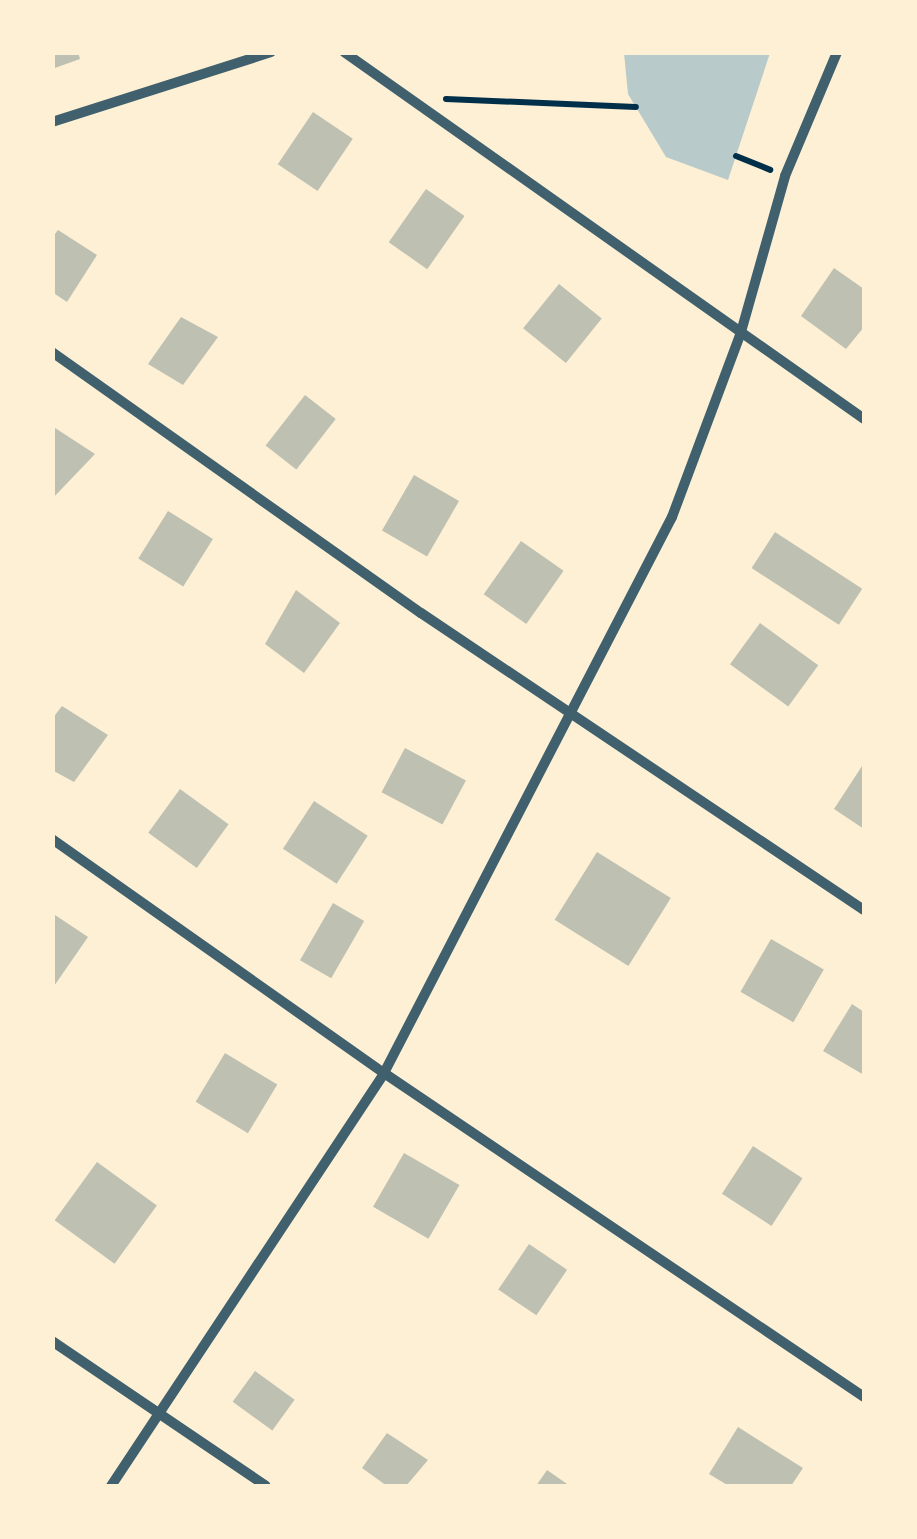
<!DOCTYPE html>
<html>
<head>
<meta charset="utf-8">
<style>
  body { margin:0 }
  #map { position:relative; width:917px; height:1539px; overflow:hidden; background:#fdf0d5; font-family:"Noto Sans",sans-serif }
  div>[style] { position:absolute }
  .green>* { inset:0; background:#b9caca }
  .building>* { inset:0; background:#bec0b2; transform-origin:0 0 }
  .path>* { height:6px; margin:-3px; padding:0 3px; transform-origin:3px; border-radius:3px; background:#003049 }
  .minor>* { height:10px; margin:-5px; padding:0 5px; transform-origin:5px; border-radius:5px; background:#3f606c }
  span { translate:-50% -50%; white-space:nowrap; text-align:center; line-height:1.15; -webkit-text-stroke:10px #fdf0d5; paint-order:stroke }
  .frame { position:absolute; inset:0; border:55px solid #fdf0d5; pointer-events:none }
</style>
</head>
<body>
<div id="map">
  <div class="green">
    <div style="clip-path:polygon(624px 53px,770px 53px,728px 180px,666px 157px,628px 94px)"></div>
  </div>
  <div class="building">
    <div style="clip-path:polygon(52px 52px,78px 52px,80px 59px,52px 69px)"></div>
    <div style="left:313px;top:112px;width:48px;height:63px;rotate:34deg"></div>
    <div style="left:426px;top:189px;width:47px;height:65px;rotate:35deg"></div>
    <div style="clip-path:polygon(58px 230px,97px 255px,67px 302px,52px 292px,52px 238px)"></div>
    <div style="clip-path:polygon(834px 268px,864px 289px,864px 327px,846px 349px,801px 316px)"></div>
    <div style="left:559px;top:284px;width:55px;height:57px;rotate:39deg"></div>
    <div style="clip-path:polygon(181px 317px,218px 337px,183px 385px,148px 364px)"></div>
    <div style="left:305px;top:395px;width:39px;height:64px;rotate:38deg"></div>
    <div style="clip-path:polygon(52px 426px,95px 454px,52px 499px)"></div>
    <div style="left:414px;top:475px;width:52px;height:64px;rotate:30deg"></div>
    <div style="left:168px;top:511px;width:53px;height:56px;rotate:32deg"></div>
    <div style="left:775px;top:532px;width:104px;height:43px;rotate:33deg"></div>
    <div style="left:521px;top:541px;width:52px;height:65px;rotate:35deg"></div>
    <div style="clip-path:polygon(296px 590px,340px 623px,304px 673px,265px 644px)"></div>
    <div style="left:760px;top:623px;width:72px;height:51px;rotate:36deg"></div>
    <div style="clip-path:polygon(62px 706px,108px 735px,74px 782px,52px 770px,52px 719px)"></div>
    <div style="left:405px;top:748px;width:69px;height:50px;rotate:28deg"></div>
    <div style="clip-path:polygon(864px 763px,864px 829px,834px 809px)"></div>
    <div style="left:180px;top:789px;width:60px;height:54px;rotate:36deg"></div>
    <div style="left:314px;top:801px;width:64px;height:57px;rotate:33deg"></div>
    <div style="left:597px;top:852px;width:87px;height:80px;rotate:32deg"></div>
    <div style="left:333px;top:903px;width:36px;height:66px;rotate:30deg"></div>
    <div style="clip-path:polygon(52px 913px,88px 937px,52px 989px)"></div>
    <div style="left:771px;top:939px;width:61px;height:61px;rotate:30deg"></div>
    <div style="clip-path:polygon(852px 1004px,864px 1012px,864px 1075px,823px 1051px)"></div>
    <div style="left:225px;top:1053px;width:61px;height:57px;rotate:31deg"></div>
    <div style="left:753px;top:1146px;width:59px;height:57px;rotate:33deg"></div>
    <div style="left:404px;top:1153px;width:64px;height:62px;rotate:30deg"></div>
    <div style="left:97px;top:1162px;width:74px;height:72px;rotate:36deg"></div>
    <div style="left:529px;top:1244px;width:46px;height:55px;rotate:34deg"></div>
    <div style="left:255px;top:1371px;width:49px;height:38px;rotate:36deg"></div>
    <div style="clip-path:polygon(738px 1427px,803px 1468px,791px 1486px,729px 1486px,709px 1474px)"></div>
    <div style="clip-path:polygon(387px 1433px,428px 1460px,406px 1486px,387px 1486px,362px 1468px)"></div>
    <div style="clip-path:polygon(547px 1470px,570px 1486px,536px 1486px)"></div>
  </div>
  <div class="path">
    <div style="left:446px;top:99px;width:190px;rotate:2.4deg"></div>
    <div style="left:736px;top:156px;width:37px;rotate:22deg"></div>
  </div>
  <div class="minor">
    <div style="left:344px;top:52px;width:636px;rotate:35.21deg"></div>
    <div style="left:52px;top:122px;width:230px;rotate:-17.7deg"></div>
    <div style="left:52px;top:352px;width:452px;rotate:35.3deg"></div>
    <div style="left:421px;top:613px;width:533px;rotate:33.84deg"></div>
    <div style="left:52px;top:839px;width:406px;rotate:35.2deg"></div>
    <div style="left:384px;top:1073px;width:579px;rotate:34.02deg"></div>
    <div style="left:52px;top:1341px;width:258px;rotate:34.1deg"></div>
    <div style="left:111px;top:1486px;width:495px;rotate:-56.5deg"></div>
    <div style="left:384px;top:1073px;width:626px;rotate:-62.62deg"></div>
    <div style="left:672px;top:517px;width:197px;rotate:-69.5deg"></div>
    <div style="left:741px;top:332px;width:162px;rotate:-74.2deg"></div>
    <div style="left:785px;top:176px;width:134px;rotate:-67.2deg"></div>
  </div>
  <div class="frame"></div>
</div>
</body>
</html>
